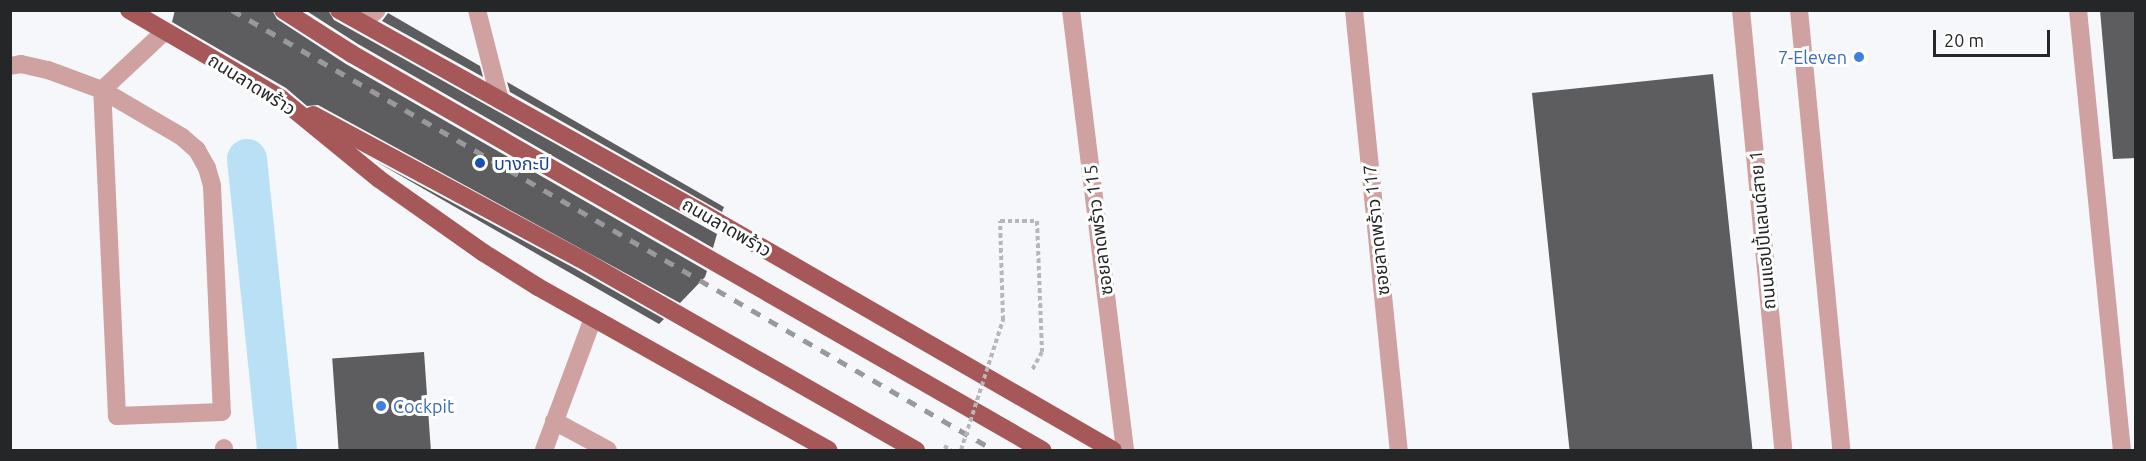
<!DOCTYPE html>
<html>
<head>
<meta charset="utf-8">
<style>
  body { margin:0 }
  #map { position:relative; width:2146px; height:461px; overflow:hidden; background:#f6f7fa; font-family:Ubuntu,"Noto Sans Thai",sans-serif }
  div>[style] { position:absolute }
  .canal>* { height:40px; margin:-20px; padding:0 20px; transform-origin:20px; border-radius:20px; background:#b9e0f4 }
  .building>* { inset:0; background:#5d5d60; transform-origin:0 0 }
  .path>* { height:4px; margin-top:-2px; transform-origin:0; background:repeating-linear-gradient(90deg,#b6b7b9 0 4.5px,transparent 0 7.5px) }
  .minor>* { height:18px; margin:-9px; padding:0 9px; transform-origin:9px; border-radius:9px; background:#cfa1a0 }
  .major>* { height:18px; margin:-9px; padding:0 9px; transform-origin:9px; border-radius:9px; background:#a65758 }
  .rail>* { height:4.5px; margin-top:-2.25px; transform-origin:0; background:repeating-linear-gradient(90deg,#98999b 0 10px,transparent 0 20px) }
  .path-bridge>* { height:4px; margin-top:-2px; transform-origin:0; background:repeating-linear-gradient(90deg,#b6b7b9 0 4.5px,transparent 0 7.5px) }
  .dots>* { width:16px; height:16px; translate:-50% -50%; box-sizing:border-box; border:3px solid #fff; border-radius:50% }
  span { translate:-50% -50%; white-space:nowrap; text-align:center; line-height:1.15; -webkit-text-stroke:6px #fff; paint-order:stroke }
  .shop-label { font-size:18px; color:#366cbe }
  .right { translate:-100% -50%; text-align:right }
  .left { translate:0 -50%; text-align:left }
  .street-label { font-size:18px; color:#252627 }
  .transit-label { font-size:18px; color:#164399 }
  .frame { position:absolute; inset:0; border:12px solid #252627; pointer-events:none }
  .scale { position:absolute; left:1933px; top:30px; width:117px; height:27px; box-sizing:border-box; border:3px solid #252627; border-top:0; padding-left:8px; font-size:18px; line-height:21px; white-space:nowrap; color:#252627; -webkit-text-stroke:4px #fff; paint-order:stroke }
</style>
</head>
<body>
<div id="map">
  <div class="canal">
    <div style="left:247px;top:159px;width:293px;rotate:84.1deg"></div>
  </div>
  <div class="building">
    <div style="clip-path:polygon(175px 10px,272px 10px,277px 19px,346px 64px,707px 271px,705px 277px,680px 303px,318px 105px,307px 106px,286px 88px,172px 22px)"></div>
    <div style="clip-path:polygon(305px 10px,328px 10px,334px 20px,717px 234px,713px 248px,358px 44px)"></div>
    <div style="clip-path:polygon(2100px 10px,2136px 10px,2136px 158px,2113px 159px)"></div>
    <div style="clip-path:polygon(388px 13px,480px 66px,483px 77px,382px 21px)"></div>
    <div style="left:1713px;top:74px;width:378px;height:182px;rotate:84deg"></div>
    <div style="clip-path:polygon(507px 82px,724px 207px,722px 212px,510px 92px)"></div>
    <div style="clip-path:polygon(375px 161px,574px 268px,664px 319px,659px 324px)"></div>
    <div style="left:424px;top:352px;width:98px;height:92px;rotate:86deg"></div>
  </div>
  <div class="path">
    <div style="left:1003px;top:320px;width:99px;rotate:-91.7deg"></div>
    <div style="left:1000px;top:221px;width:37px"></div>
    <div style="left:1037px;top:221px;width:131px;rotate:87.8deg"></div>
    <div style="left:1042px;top:352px;width:21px;rotate:119deg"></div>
    <div style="left:944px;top:446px;width:8px;rotate:30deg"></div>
  </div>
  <div class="minor">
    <div style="left:477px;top:10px;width:93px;rotate:75.7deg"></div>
    <div style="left:1071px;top:10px;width:443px;rotate:83deg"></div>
    <div style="left:1354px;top:10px;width:442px;rotate:84.2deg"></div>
    <div style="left:1741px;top:10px;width:442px;rotate:84.5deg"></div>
    <div style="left:1799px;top:10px;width:442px;rotate:84.5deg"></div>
    <div style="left:2078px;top:10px;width:442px;rotate:84.3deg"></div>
    <div style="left:363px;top:22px;width:18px;rotate:-41deg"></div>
    <div style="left:10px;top:66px;width:11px;rotate:-10deg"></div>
    <div style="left:21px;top:64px;width:28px;rotate:13deg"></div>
    <div style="left:48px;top:70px;width:58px;rotate:20.3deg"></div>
    <div style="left:102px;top:90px;width:86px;rotate:-43.1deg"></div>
    <div style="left:102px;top:90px;width:93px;rotate:30.4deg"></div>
    <div style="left:182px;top:137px;width:20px;rotate:41deg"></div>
    <div style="left:197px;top:150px;width:21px;rotate:61deg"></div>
    <div style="left:207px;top:168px;width:19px;rotate:74deg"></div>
    <div style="left:212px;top:186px;width:226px;rotate:87.5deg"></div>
    <div style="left:222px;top:412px;width:105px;rotate:177.8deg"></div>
    <div style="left:117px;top:416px;width:326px;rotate:-92.6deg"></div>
    <div style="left:554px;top:421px;width:61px;rotate:28.2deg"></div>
    <div style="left:224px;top:448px;width:2px;rotate:90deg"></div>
    <div style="left:544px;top:450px;width:141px;rotate:-69.6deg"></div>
  </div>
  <div class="major">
    <div style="left:129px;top:10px;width:175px;rotate:30.2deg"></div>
    <div style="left:280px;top:98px;width:128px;rotate:39.3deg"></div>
    <div style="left:379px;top:179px;width:128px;rotate:35.2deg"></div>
    <div style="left:484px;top:253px;width:64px;rotate:32.2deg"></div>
    <div style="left:538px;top:287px;width:333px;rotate:29.3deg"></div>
    <div style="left:283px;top:10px;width:82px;rotate:32.5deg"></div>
    <div style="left:352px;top:54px;width:796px;rotate:29.85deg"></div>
    <div style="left:339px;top:10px;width:410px;rotate:29.2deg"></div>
    <div style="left:697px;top:210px;width:480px;rotate:30deg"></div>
    <div style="left:313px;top:115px;width:302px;rotate:28.3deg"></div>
    <div style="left:579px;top:258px;width:388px;rotate:29.7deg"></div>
  </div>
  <div class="rail">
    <div style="left:232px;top:10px;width:880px;rotate:30deg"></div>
  </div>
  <div class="path-bridge">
    <div style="left:961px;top:450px;width:137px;rotate:-72.1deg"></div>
  </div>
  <div class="dots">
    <div style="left:1859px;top:57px;background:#3f7fe0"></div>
    <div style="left:480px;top:163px;background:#1a4fb4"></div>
    <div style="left:381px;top:406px;background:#3f7fe0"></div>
  </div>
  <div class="shop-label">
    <span class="right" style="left:1847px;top:57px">7-Eleven</span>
    <span class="left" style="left:393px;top:406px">Cockpit</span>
  </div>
  <div class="street-label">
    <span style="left:252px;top:84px;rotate:32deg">ถนนลาดพร้าว</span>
    <span style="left:727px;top:227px;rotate:30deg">ถนนลาดพร้าว</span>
    <span style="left:1098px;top:230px;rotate:-97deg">ซอยลาดพร้าว 115</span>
    <span style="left:1376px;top:230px;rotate:-96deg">ซอยลาดพร้าว 117</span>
    <span style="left:1762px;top:230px;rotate:-95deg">ถนนแฮปปี้แลนด์สาย 1</span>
  </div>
  <div class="transit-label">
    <span class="left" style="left:494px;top:163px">บางกะปิ</span>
  </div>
  <div class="frame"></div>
  <div class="scale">20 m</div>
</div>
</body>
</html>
